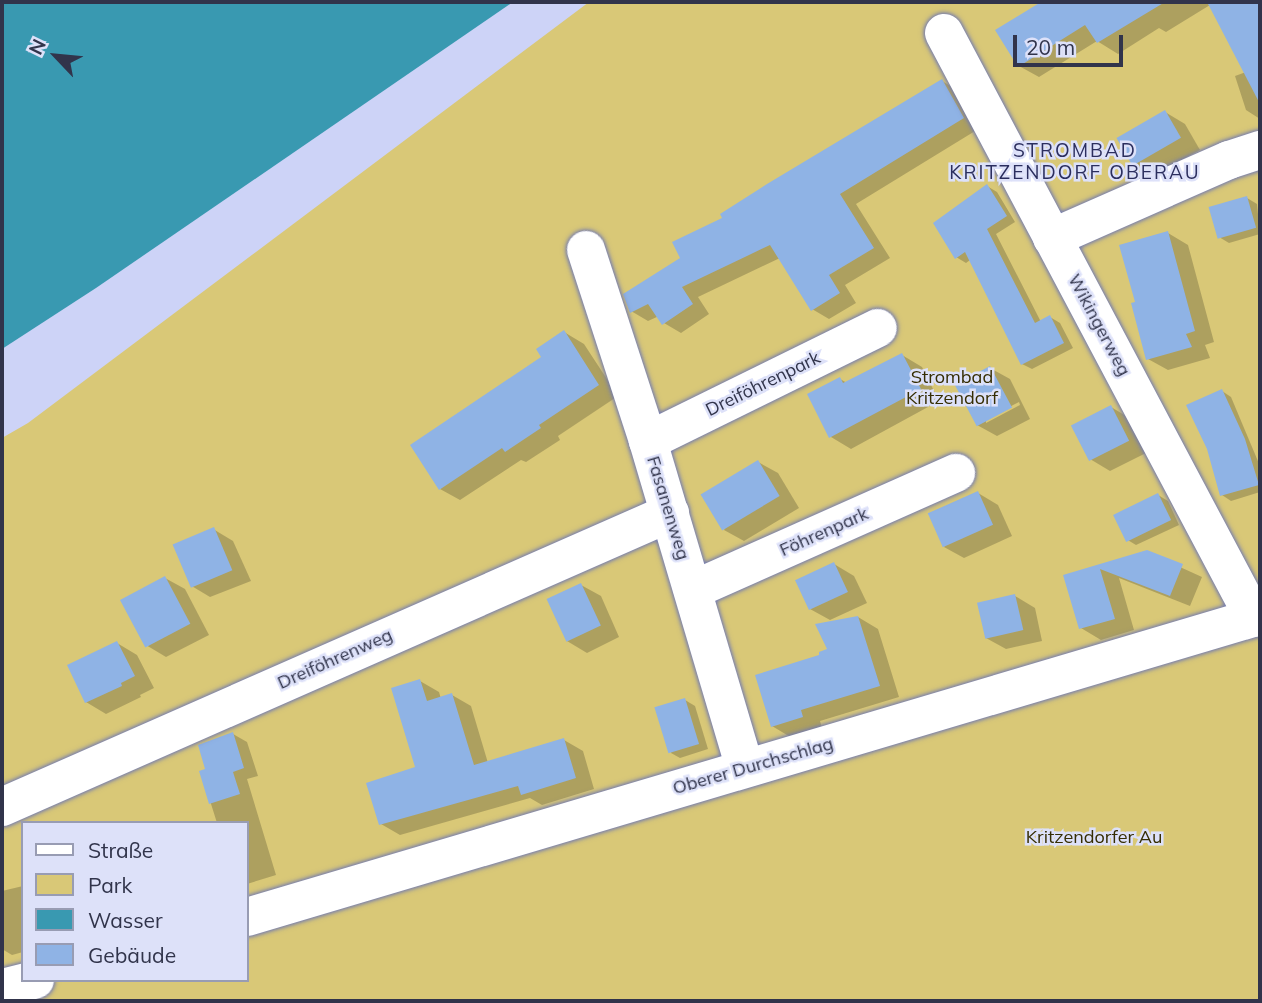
<!DOCTYPE html>
<html>
<head>
<meta charset="utf-8">
<style>
  body { margin:0 }
  #map { position:relative; width:1262px; height:1003px; overflow:hidden; background:#cdd3f7; font-family:Mulish,sans-serif }
  div>[style] { position:absolute }
  .green>* { inset:0; background:#d9c877 }
  .water>* { inset:0; background:#3999b1 }
  .shadow>* { inset:0; background:#0003 }
  .building>* { inset:0; background:#8fb3e5; transform-origin:0 0 }
  .roads { filter:drop-shadow(0 0 2px #737bb1) drop-shadow(0 0 2px #737bb1) }
  .minor>* { height:38px; margin:-19px; padding:0 19px; transform-origin:19px; border-radius:19px; background:#fff }
  span { translate:-50% -50%; white-space:nowrap; text-align:center; line-height:1.15; -webkit-text-stroke:5px #dde1f9; paint-order:stroke }
  .street-label { font-size:18px; color:#31344b }
  .park-label { font-size:18px; color:#352d02 }
  .neighbourhood-label { font-size:19px; color:#2b2e5e; letter-spacing:2px }
  .frame { position:absolute; inset:0; border:4px solid #31344b; pointer-events:none }
  .legend { position:absolute; left:21px; top:821px; width:228px; height:161px; box-sizing:border-box; background:#dde1f9; border:2px solid #989cb3; margin:0; padding:9px 12px; list-style:none; font-size:21px; color:#31344b }
  .legend li { display:flex; align-items:center; gap:14px; height:35px }
  .legend b { width:35px; border:2px solid #989cb3 }
  .north { position:absolute; left:21px; top:21px; width:70px; height:70px; -webkit-text-stroke:5px #dde1f9; paint-order:stroke; rotate:296deg; font-size:19px; font-weight:700; line-height:28px; text-align:center; color:#31344b }
  .north::after { content:''; display:block; margin:auto; width:24px; height:32px; background:#31344b; clip-path:polygon(50% 0,100% 100%,50% 72%,0 100%) }
  .scale { position:absolute; left:1013px; top:35px; width:110px; height:32px; box-sizing:border-box; border:4px solid #31344b; border-top:0; padding-left:9px; font-size:21px; line-height:24px; white-space:nowrap; color:#31344b; -webkit-text-stroke:5px #dde1f9; paint-order:stroke }
</style>
</head>
<body>
<div id="map">
  <div class="green">
    <div style="clip-path:polygon(evenodd,589px 2px,1260px 2px,1260px 1001px,2px 1001px,2px 438px,28px 423px,589px 2px,23px 823px,247px 823px,247px 980px,23px 980px,23px 823px)"></div>
  </div>
  <div class="water">
    <div style="clip-path:polygon(2px 2px,513px 2px,96px 288px,2px 349px)"></div>
  </div>
  <div class="shadow">
    <div style="clip-path:polygon(1048px 2px,1208px 2px,1210px 5px,1166px 32px,1159px 28px,1118px 54px,1097px 41px,1039px 77px,1019px 66px,998px 31px)"></div>
    <div style="clip-path:polygon(1257px 3px,1260px 4px,1260px 119px,1246px 110px,1235px 76px,1246px 72px)"></div>
    <div style="clip-path:polygon(942px 81px,959px 91px,980px 128px,856px 204px,890px 258px,845px 285px,856px 303px,829px 319px,812px 309px,780px 258px,698px 297px,709px 314px,681px 333px,664px 323px,659px 316px,648px 321px,631px 311px,725px 218px)"></div>
    <div style="clip-path:polygon(1165px 112px,1185px 124px,1200px 150px,1152px 176px,1132px 165px)"></div>
    <div style="clip-path:polygon(987px 186px,997px 192px,1015px 222px,996px 234px,1041px 322px,1050px 317px,1060px 323px,1073px 348px,1032px 369px,1022px 364px,970px 260px,966px 263px,956px 257px)"></div>
    <div style="clip-path:polygon(1247px 198px,1257px 204px,1260px 234px,1229px 243px,1219px 237px)"></div>
    <div style="clip-path:polygon(1168px 233px,1188px 245px,1214px 342px,1205px 345px,1210px 358px,1168px 370px,1148px 359px,1138px 303px)"></div>
    <div style="clip-path:polygon(564px 332px,584px 344px,618px 396px,558px 436px,560px 440px,526px 462px,521px 460px,460px 500px,440px 489px)"></div>
    <div style="clip-path:polygon(902px 355px,922px 367px,939px 401px,851px 449px,831px 437px,840px 379px,847px 383px)"></div>
    <div style="clip-path:polygon(evenodd,990px 368px,1010px 379px,1030px 419px,997px 436px,977px 425px,990px 368px,1019px 402px,1020px 405px,986px 423px,986px 419px,1019px 402px)"></div>
    <div style="clip-path:polygon(1222px 391px,1231px 397px,1260px 466px,1260px 492px,1231px 501px,1222px 495px)"></div>
    <div style="clip-path:polygon(1111px 407px,1131px 419px,1148px 452px,1110px 471px,1090px 459px)"></div>
    <div style="clip-path:polygon(758px 462px,778px 473px,799px 508px,744px 541px,724px 530px)"></div>
    <div style="clip-path:polygon(978px 493px,998px 505px,1012px 536px,964px 558px,944px 547px)"></div>
    <div style="clip-path:polygon(1158px 495px,1168px 501px,1179px 525px,1136px 545px,1126px 539px)"></div>
    <div style="clip-path:polygon(213px 529px,233px 541px,251px 581px,210px 597px,190px 585px)"></div>
    <div style="clip-path:polygon(1147px 552px,1202px 577px,1190px 606px,1119px 578px,1134px 630px,1101px 640px,1081px 628px,1065px 576px)"></div>
    <div style="clip-path:polygon(834px 564px,854px 576px,867px 603px,830px 620px,810px 609px)"></div>
    <div style="clip-path:polygon(165px 578px,185px 589px,209px 635px,166px 657px,146px 645px)"></div>
    <div style="clip-path:polygon(581px 585px,601px 596px,619px 637px,587px 653px,567px 641px)"></div>
    <div style="clip-path:polygon(1015px 596px,1035px 608px,1042px 641px,1006px 649px,986px 638px)"></div>
    <div style="clip-path:polygon(858px 617px,878px 629px,899px 697px,820px 721px,822px 728px,792px 738px,772px 726px,822px 656px)"></div>
    <div style="clip-path:polygon(117px 643px,137px 655px,154px 688px,140px 695px,141px 697px,106px 714px,86px 702px)"></div>
    <div style="clip-path:polygon(420px 681px,439px 692px,441px 699px,452px 695px,471px 706px,488px 763px,564px 740px,583px 751px,594px 789px,542px 805px,530px 798px,400px 835px,381px 824px,418px 769px)"></div>
    <div style="clip-path:polygon(685px 700px,695px 706px,708px 749px,680px 758px,671px 753px)"></div>
    <div style="clip-path:polygon(233px 734px,247px 742px,258px 776px,247px 779px,276px 875px,247px 884px,247px 823px,217px 823px,201px 772px,207px 770px)"></div>
    <div style="clip-path:polygon(23px 886px,23px 952px,12px 955px,2px 949px,2px 891px)"></div>
  </div>
  <div class="building">
    <div style="clip-path:polygon(1041px 2px,1165px 2px,1097px 43px,1085px 25px,1018px 67px,995px 30px)"></div>
    <div style="clip-path:polygon(1207px 2px,1260px 2px,1260px 104px)"></div>
    <div style="clip-path:polygon(942px 79px,964px 118px,840px 194px,874px 248px,829px 275px,840px 293px,811px 311px,770px 245px,682px 287px,693px 304px,662px 325px,648px 304px,630px 313px,623px 294px,680px 258px,672px 242px,722px 218px,720px 214px,767px 184px)"></div>
    <div style="left:1165px;top:110px;width:32px;height:56px;rotate:60deg"></div>
    <div style="clip-path:polygon(987px 184px,1007px 216px,987px 229px,1035px 323px,1050px 315px,1064px 343px,1021px 365px,965px 252px,955px 259px,933px 223px)"></div>
    <div style="left:1247px;top:196px;width:33px;height:40px;rotate:74deg"></div>
    <div style="clip-path:polygon(1168px 231px,1195px 331px,1186px 334px,1192px 347px,1146px 360px,1131px 303px,1135px 302px,1119px 245px)"></div>
    <div style="clip-path:polygon(564px 330px,599px 385px,539px 425px,541px 428px,505px 452px,502px 448px,439px 490px,410px 445px,541px 357px,536px 349px)"></div>
    <div style="clip-path:polygon(902px 353px,921px 389px,829px 438px,807px 394px,840px 377px,843px 383px)"></div>
    <div style="left:990px;top:366px;width:47px;height:40px;rotate:62deg"></div>
    <div style="clip-path:polygon(1222px 389px,1245px 439px,1259px 485px,1220px 496px,1207px 449px,1186px 405px)"></div>
    <div style="left:1111px;top:405px;width:40px;height:45px;rotate:63deg"></div>
    <div style="left:758px;top:460px;width:42px;height:67px;rotate:59deg"></div>
    <div style="left:978px;top:491px;width:37px;height:55px;rotate:66deg"></div>
    <div style="left:1158px;top:493px;width:30px;height:50px;rotate:64deg"></div>
    <div style="left:214px;top:527px;width:47px;height:45px;rotate:67deg"></div>
    <div style="clip-path:polygon(1147px 550px,1183px 564px,1170px 596px,1100px 569px,1115px 619px,1079px 629px,1063px 575px)"></div>
    <div style="left:834px;top:562px;width:33px;height:43px;rotate:65deg"></div>
    <div style="left:165px;top:576px;width:54px;height:51px;rotate:62deg"></div>
    <div style="left:581px;top:583px;width:47px;height:38px;rotate:65deg"></div>
    <div style="left:1015px;top:594px;width:37px;height:39px;rotate:77deg"></div>
    <div style="clip-path:polygon(858px 616px,880px 686px,801px 710px,803px 717px,771px 727px,755px 675px,819px 655px,819px 652px,827px 649px,815px 624px)"></div>
    <div style="clip-path:polygon(117px 641px,135px 676px,121px 683px,122px 686px,85px 703px,67px 665px)"></div>
    <div style="clip-path:polygon(420px 679px,427px 701px,452px 693px,474px 765px,564px 738px,576px 778px,521px 795px,518px 786px,379px 825px,366px 783px,415px 767px,391px 688px)"></div>
    <div style="left:685px;top:698px;width:48px;height:32px;rotate:73deg"></div>
    <div style="clip-path:polygon(233px 732px,244px 768px,233px 772px,240px 794px,209px 804px,199px 771px,205px 769px,198px 745px)"></div>
  </div>
  <div class="roads">
    <div class="minor">
      <div style="left:944px;top:33px;width:662px;rotate:62.08deg"></div>
      <div style="left:1052px;top:238px;width:193px;rotate:-23.8deg"></div>
      <div style="left:1229px;top:160px;width:33px;rotate:-18deg"></div>
      <div style="left:586px;top:250px;width:201px;rotate:72deg"></div>
      <div style="left:648px;top:441px;width:341px;rotate:73.5deg"></div>
      <div style="left:648px;top:441px;width:256px;rotate:-26.2deg"></div>
      <div style="left:693px;top:590px;width:288px;rotate:-24deg"></div>
      <div style="left:2px;top:807px;width:730px;rotate:-23.76deg"></div>
      <div style="left:247px;top:917px;width:1057px;rotate:-16.55deg"></div>
      <div style="left:2px;top:988px;width:34px;rotate:-14deg"></div>
    </div>
  </div>
  <div class="street-label">
    <span style="left:1099px;top:325px;rotate:62deg">Wikingerweg</span>
    <span style="left:763px;top:384px;rotate:-26deg">Dreiföhrenpark</span>
    <span style="left:668px;top:508px;rotate:73deg">Fasanenweg</span>
    <span style="left:824px;top:532px;rotate:-24deg">Föhrenpark</span>
    <span style="left:335px;top:659px;rotate:-24deg">Dreiföhrenweg</span>
    <span style="left:753px;top:766px;rotate:-16deg">Oberer Durchschlag</span>
  </div>
  <div class="park-label">
    <span style="left:952px;top:388px">Strombad<br>Kritzendorf</span>
    <span style="left:1094px;top:837px">Kritzendorfer Au</span>
  </div>
  <div class="neighbourhood-label">
    <span style="left:1075px;top:162px">STROMBAD<br>KRITZENDORF OBERAU</span>
  </div>
  <div class="frame"></div>
  <ul class="legend">
  <li><b style="height:9px;background:#fff"></b>Straße</li>
  <li><b style="height:19px;background:#d9c877"></b>Park</li>
  <li><b style="height:19px;background:#3999b1"></b>Wasser</li>
  <li><b style="height:19px;background:#8fb3e5"></b>Gebäude</li>
  </ul>
  <div class="north">N</div>
  <div class="scale">20 m</div>
</div>
</body>
</html>
